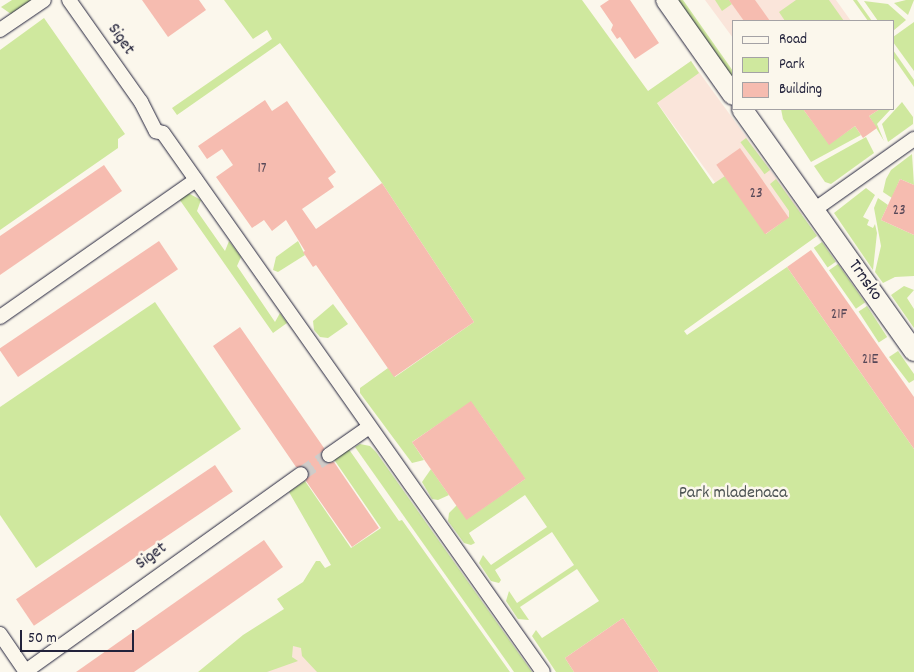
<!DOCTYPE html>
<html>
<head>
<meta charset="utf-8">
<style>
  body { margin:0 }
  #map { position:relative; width:914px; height:672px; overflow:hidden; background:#fbf7ec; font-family:Dekko,sans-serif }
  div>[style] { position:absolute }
  .built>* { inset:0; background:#fae5da; transform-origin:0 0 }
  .green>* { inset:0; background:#cfe89e; transform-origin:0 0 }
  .building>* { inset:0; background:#f6bcb0; transform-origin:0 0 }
  .street-tunnel>* { height:14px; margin-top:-7px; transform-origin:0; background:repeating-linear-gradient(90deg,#d0ccc9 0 14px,transparent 0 21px) }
  .roads { filter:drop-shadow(0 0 1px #22223b) drop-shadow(0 0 1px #22223b) }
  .street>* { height:14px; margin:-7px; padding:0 7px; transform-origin:7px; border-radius:7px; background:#fbf7ec }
  .secondary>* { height:20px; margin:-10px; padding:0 10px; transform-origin:10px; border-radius:10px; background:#fbf7ec }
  span { translate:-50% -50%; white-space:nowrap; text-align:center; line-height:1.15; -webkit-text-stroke:5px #fbf7ec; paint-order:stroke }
  .number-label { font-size:15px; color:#574858 }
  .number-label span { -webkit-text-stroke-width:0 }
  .street-label { font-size:18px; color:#22223b }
  .park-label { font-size:18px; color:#4d5454 }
  .legend { position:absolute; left:732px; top:20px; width:162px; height:90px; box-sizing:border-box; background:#fbf7ec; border:1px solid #a4a2a5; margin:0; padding:6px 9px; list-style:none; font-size:15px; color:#22223b }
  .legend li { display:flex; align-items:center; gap:10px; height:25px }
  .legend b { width:25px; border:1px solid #a4a2a5 }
  .scale { position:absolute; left:20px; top:630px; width:114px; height:22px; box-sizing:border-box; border:2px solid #22223b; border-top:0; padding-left:6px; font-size:15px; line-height:18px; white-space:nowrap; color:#22223b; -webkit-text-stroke:4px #fbf7ec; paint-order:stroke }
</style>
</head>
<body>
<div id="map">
  <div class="built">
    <div style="clip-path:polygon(705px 0,836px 0,851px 21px,733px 21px,733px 38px)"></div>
    <div style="left:691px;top:61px;width:190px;height:52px;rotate:54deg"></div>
    <div style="clip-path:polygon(288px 624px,322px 672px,221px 672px)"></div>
  </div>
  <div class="green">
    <div style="clip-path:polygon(12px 0,31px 0,31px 1px,11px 14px,1px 7px)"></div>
    <div style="clip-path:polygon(224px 0,582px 0,648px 91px,691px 61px,699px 73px,657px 103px,713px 184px,725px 176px,766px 234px,789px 217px,789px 211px,770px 184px,776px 179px,817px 236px,684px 331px,687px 335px,787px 267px,914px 449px,914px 672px,659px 672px,623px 618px,565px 658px,574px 672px,556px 672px,532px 636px,536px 630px,542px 638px,599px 601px,577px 569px,520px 607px,529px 620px,518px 619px,506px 601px,509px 591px,517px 603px,574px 565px,552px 532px,495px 570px,501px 580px,499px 583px,491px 581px,479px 563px,483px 555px,491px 565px,547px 527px,525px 495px,469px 533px,475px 543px,471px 545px,464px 543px,448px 521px,449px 513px,457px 505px,467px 519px,525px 479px,482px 417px,471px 402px,412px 442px,424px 460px,412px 463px,360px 393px,360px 388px,388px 368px,395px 377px,474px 322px,382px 183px,280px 43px,177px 115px,172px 108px,272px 39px,267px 30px,253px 39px)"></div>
    <div style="clip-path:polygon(675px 0,683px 0,733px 71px,733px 82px)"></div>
    <div style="clip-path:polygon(715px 0,729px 0,732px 4px,722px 11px)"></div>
    <div style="clip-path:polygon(796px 0,829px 0,844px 21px,785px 21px,779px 12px)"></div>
    <div style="clip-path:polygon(853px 0,857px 0,872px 21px,868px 21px)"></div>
    <div style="clip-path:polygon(914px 0,908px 15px,894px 3px,906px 0)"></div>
    <div style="clip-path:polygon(864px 1px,888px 4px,906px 20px,893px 31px,893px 21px,878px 21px)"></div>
    <div style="clip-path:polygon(44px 18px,125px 134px,118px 139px,118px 148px,0 230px,0 50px)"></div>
    <div style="clip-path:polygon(914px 22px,914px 71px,893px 42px,893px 37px)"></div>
    <div style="clip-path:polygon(893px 50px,914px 80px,914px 87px,893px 57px)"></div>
    <div style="clip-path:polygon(902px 102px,913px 117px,913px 124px,888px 142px,882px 124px)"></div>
    <div style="clip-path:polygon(781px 109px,803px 109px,829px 144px,855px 126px,861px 135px,811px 162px,783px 119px)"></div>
    <div style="clip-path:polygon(880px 109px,891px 109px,877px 124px,884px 141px,869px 116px)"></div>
    <div style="clip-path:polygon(866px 137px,874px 153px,831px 184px,825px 182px,814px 166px)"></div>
    <div style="left:746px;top:138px;width:40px;height:7px;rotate:53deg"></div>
    <div style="clip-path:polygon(912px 154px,914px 185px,900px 179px,892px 198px,883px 192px,886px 179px,891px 170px)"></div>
    <div style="clip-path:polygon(866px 188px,875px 195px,863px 217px,869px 220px,867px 225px,873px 228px,875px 224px,877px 233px,873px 270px,834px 213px)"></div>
    <div style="clip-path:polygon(188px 193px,201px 200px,197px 211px,225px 251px,229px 241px,241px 257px,237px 266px,275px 322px,280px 313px,287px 323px,273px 333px,177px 196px)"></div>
    <div style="clip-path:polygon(878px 198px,888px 205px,881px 220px,914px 235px,914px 276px,895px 277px,883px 283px,875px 272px,881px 246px,874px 208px)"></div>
    <div style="clip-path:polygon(298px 241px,305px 255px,278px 272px,273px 270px,276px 257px)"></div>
    <div style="left:822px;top:242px;width:24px;height:10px;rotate:55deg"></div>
    <div style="left:838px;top:264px;width:47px;height:11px;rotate:55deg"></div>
    <div style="clip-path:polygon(904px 286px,914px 290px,907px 298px,914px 309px,914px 328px,891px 295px)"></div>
    <div style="clip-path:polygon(155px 302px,241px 429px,36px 568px,0 515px,0 407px)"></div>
    <div style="clip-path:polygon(333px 304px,348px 324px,328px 338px,320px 337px,314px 330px,313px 321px)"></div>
    <div style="left:867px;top:306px;width:37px;height:10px;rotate:57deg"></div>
    <div style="clip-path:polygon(898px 351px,914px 374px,914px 380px,909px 383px,889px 357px)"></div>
    <div style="clip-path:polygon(360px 444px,370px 446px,376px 452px,532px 672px,514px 672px,355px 447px)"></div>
    <div style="clip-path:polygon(348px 448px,399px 521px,402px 520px,510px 672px,317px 672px,302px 656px,301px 648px,293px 646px,292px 657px,298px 661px,267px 672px,198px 672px,243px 635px,284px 609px,277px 599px,303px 582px,316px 561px,320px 561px,325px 568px,331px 565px,289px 492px,305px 481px,351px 548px,381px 528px,333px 458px)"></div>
    <div style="clip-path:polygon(431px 469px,449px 495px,438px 500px,432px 499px,422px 482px)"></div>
  </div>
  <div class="building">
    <div style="clip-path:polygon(142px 0,199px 0,206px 10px,168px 37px)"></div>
    <div style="clip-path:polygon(609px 0,630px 0,659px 43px,635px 59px,620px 37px,617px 39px,611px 30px,613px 25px,600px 6px)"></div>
    <div style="clip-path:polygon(729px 0,755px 0,770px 21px,744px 21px)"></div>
    <div style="clip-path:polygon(265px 100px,272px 111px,287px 101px,336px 172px,328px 178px,334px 187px,302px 209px,316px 229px,382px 183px,474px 322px,394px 377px,316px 265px,313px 267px,303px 252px,305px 251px,286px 220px,272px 231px,264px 220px,252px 228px,216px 177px,233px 165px,222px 149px,207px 159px,198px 146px)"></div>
    <div style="clip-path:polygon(803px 109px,880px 109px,869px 116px,877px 128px,863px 138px,855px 126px,829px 145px)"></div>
    <div style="left:740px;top:148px;width:85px;height:29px;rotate:55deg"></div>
    <div style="clip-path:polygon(104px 165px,122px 191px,0 275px,0 236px)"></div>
    <div style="clip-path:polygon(900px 179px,914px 185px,914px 235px,881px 220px)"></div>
    <div style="left:159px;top:241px;width:34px;height:193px;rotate:56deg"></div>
    <div style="clip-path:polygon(811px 250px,914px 397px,914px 449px,787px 267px)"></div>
    <div style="clip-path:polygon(240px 327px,324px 448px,322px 460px,326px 463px,334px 462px,379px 528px,352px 547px,306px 481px,308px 469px,296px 467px,213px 346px)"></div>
    <div style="left:471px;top:401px;width:95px;height:72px;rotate:55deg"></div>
    <div style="left:215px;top:465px;width:32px;height:240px;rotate:56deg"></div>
    <div style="clip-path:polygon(264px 540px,283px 567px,134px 672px,76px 672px)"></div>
    <div style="clip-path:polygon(623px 618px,659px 672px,574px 672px,565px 658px)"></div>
  </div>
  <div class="street-tunnel">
    <div style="left:301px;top:474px;width:34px;rotate:-34deg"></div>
  </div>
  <div class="roads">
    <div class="street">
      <div style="left:69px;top:0;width:125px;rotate:54.8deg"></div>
      <div style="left:141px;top:102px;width:33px;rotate:63deg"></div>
      <div style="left:156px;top:131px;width:7px;rotate:16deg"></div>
      <div style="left:163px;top:133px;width:659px;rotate:54.82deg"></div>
      <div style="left:0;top:30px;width:53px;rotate:-34.3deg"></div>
      <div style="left:814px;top:210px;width:123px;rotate:-35.4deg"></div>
      <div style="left:0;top:317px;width:239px;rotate:-35deg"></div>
      <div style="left:329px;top:455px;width:49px;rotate:-35deg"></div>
      <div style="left:0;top:634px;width:46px;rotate:55.6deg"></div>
      <div style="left:26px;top:671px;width:338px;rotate:-35.6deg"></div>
    </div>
    <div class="secondary">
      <div style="left:666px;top:0;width:116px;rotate:54.8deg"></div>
      <div style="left:742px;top:109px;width:297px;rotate:54.6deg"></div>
    </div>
  </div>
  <div class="number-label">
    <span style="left:262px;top:170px">17</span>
    <span style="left:756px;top:195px">23</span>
    <span style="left:899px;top:212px">23</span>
    <span style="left:839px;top:316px">21F</span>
    <span style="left:870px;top:361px">21E</span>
  </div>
  <div class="street-label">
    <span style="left:120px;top:40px;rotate:55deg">Siget</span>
    <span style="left:864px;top:281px;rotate:55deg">Trnsko</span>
    <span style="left:152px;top:557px;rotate:-36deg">Siget</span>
  </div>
  <div class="park-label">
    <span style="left:733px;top:494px">Park mladenaca</span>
  </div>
  <ul class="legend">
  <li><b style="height:6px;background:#fbf7ec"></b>Road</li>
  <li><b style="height:14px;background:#cfe89e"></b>Park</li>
  <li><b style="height:14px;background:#f6bcb0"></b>Building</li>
  </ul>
  <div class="scale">50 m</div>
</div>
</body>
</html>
